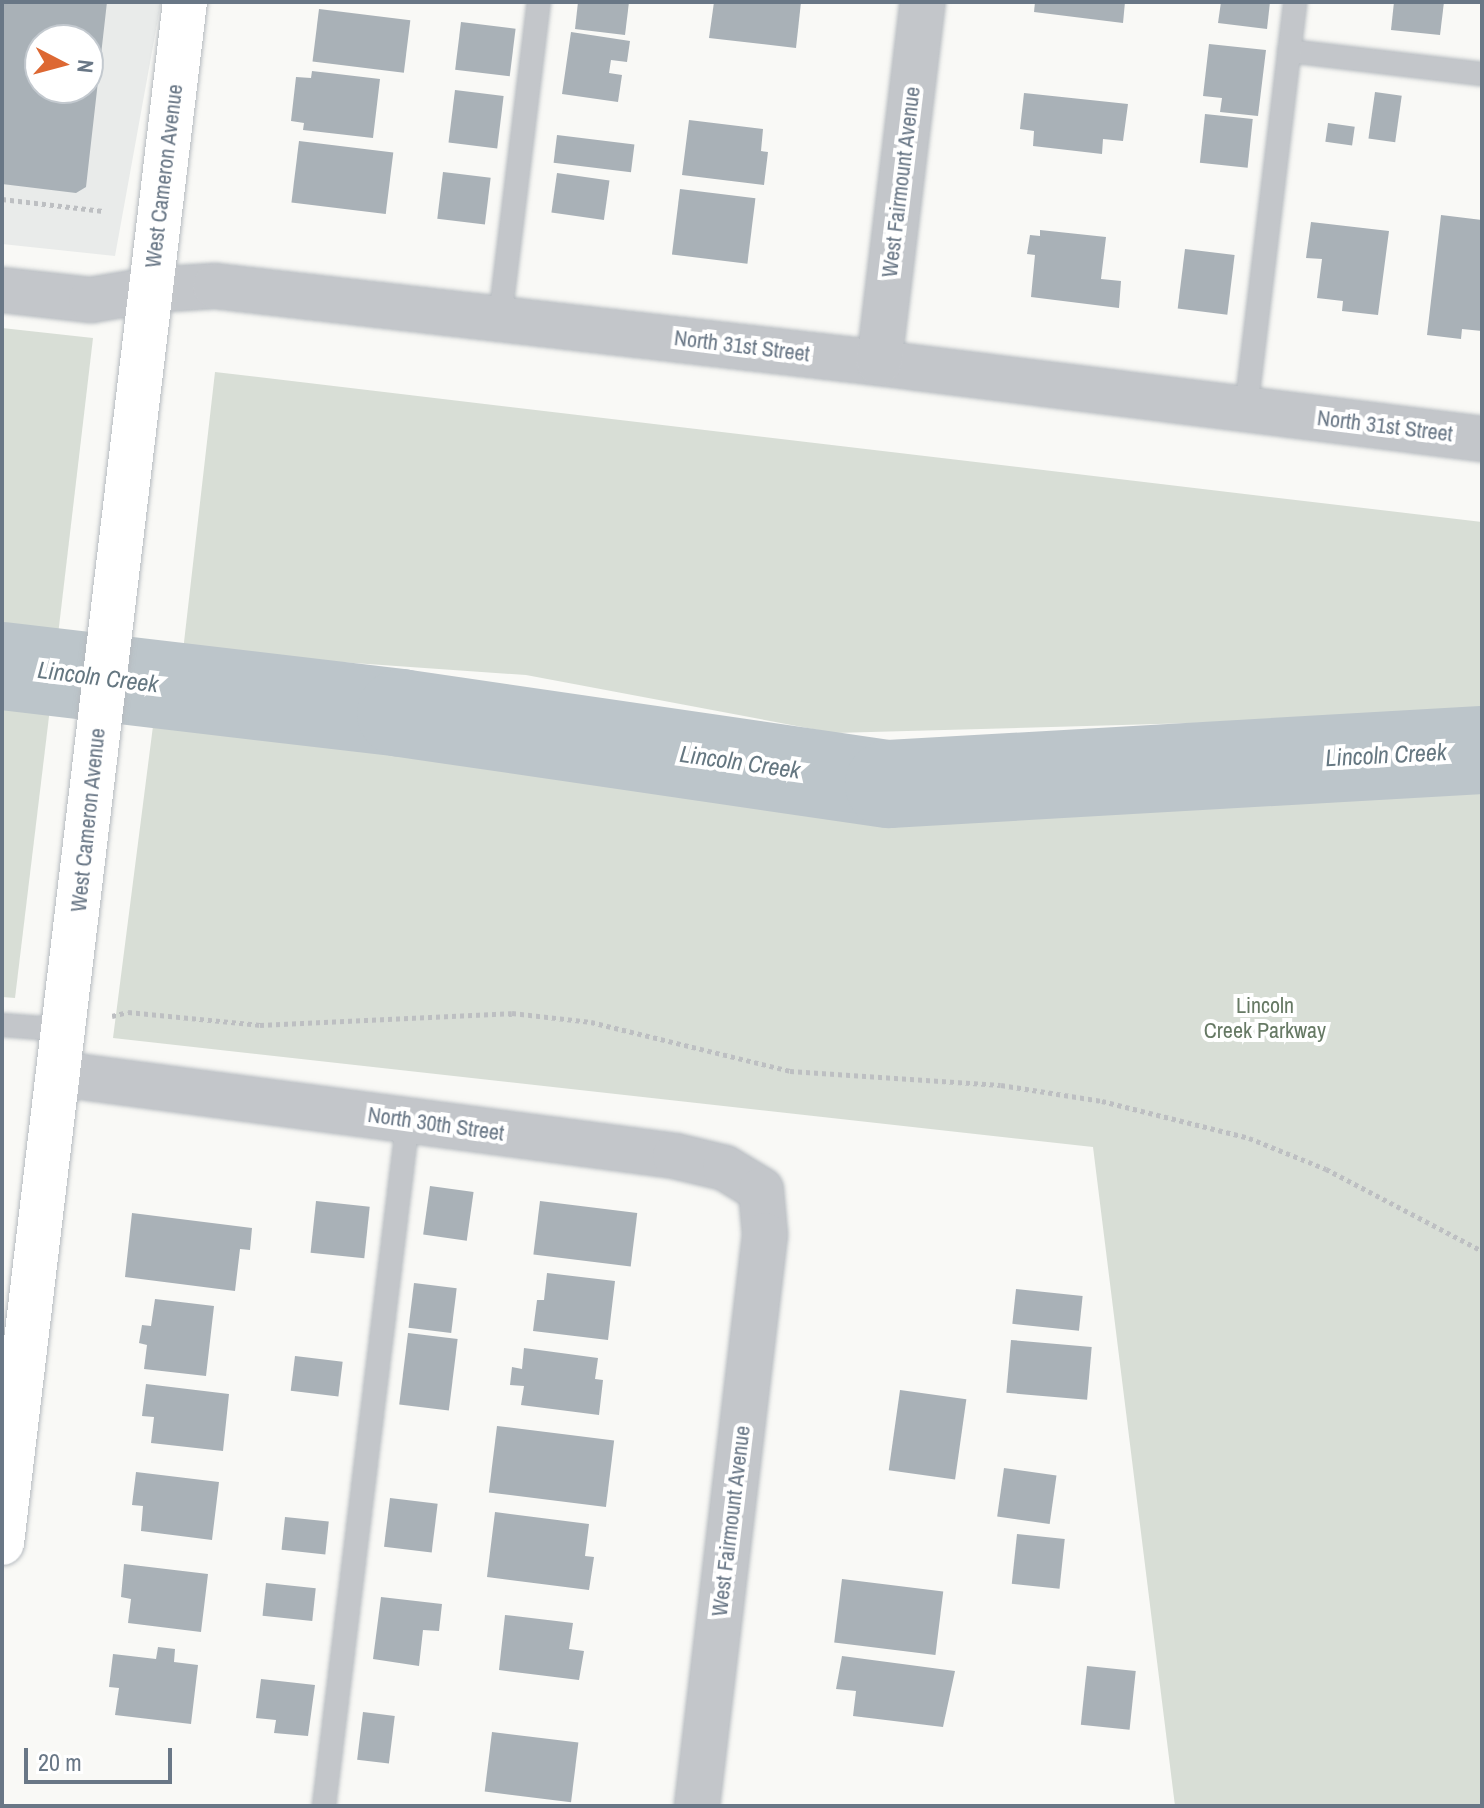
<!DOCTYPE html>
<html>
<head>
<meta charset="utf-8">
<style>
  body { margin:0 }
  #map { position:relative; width:1484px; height:1808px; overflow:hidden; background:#f9f9f6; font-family:"Archivo Narrow",sans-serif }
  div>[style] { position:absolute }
  .built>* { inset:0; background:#e9ebea }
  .green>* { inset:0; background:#d8ded6 }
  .river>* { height:88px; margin:-44px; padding:0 44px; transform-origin:44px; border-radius:44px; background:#bcc5ca }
  .building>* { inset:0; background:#a9b1b7; transform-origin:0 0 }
  .path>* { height:5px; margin-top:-2.5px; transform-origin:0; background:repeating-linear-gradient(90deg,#bdbfc2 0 4px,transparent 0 8px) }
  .roads { filter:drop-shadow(0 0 2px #b5babf) drop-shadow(0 0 2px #b5babf) }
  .lane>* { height:22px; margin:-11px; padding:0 11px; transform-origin:11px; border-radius:11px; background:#c3c6ca }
  .street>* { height:44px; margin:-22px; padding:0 22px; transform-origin:22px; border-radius:22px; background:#c3c6ca }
  .secondary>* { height:44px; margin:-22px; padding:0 22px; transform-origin:22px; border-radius:22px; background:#fff }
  span { translate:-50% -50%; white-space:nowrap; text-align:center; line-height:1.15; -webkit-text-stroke:8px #fff; paint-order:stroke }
  .street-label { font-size:22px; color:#697786 }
  .park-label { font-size:22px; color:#667964 }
  .water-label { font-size:24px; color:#657781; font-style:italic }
  .frame { position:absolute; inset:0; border:4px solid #697786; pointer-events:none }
  .north { position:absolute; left:24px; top:24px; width:80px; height:80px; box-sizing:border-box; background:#fff; border:2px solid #c3c9cf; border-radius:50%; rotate:96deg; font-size:22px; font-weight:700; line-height:32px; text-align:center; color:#697786 }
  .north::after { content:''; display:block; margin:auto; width:28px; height:36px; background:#dd6833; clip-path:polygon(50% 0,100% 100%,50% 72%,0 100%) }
  .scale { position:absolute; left:24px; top:1748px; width:148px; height:36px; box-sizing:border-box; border:4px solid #697786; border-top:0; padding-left:10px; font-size:24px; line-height:28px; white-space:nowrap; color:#697786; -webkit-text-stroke:6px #fff; paint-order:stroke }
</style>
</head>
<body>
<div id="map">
  <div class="built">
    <div style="clip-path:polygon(evenodd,2px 2px,161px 2px,115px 256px,2px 244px,2px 2px,40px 40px,88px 40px,88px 88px,40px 88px,40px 40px)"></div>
  </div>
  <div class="green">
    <div style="clip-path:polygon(2px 328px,93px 338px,58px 635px,2px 631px)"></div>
    <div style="clip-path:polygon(215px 372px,1482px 522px,1482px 715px,834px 733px,526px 675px,183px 651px)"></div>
    <div style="clip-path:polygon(2px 699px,51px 700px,15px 998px,2px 997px)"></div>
    <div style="clip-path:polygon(153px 726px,918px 816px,1470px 790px,1482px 795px,1482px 1806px,1175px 1806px,1093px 1147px,113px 1038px)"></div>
  </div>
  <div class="river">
    <div style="left:2px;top:666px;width:402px;rotate:6.7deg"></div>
    <div style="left:401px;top:713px;width:493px;rotate:8.3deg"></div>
    <div style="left:889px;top:784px;width:594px;rotate:-3.28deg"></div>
  </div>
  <div class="building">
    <div style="clip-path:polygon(evenodd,2px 2px,107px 2px,86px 187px,76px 193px,2px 184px,2px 2px,40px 40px,88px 40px,88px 88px,40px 88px,40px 40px)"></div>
    <div style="clip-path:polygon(578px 2px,629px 2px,625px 35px,575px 29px)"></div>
    <div style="clip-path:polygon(714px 2px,801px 2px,796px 48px,709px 38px)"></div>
    <div style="clip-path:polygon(1035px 2px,1125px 2px,1123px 23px,1034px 12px)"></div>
    <div style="clip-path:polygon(1221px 2px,1270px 2px,1267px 29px,1218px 23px)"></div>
    <div style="clip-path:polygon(1394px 2px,1444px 2px,1440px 35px,1391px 30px)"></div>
    <div style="left:319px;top:9px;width:92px;height:53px;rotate:7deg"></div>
    <div style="left:461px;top:22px;width:55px;height:48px;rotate:7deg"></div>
    <div style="clip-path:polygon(571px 32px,630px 41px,627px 62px,611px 60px,609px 73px,622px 75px,618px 102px,562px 94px)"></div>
    <div style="clip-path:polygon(1209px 44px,1266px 50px,1258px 116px,1220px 112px,1222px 98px,1203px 96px)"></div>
    <div style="clip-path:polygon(312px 71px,380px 79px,373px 138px,303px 130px,304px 123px,291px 121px,296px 77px,311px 78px)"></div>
    <div style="left:455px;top:90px;width:49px;height:53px;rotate:7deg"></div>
    <div style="left:1375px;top:92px;width:27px;height:47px;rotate:8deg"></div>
    <div style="clip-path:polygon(1024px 93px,1128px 104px,1123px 141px,1103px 139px,1102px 154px,1033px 146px,1034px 131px,1020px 129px)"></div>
    <div style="left:1205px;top:114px;width:48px;height:49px;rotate:6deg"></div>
    <div style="clip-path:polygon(689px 120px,763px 129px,761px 151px,768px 152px,764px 185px,682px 175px)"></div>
    <div style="left:1328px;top:123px;width:27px;height:19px;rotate:8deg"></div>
    <div style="left:557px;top:135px;width:78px;height:28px;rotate:7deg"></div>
    <div style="left:299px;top:141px;width:95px;height:62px;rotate:7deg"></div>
    <div style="left:443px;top:172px;width:48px;height:47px;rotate:7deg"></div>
    <div style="left:557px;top:173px;width:53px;height:40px;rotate:8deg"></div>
    <div style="left:680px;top:189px;width:76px;height:66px;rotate:7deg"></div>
    <div style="clip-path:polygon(1441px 215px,1482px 220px,1482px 331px,1462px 329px,1461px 339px,1427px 335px)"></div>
    <div style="clip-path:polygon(1311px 222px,1389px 231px,1378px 315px,1342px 311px,1343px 301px,1317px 298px,1322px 259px,1306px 258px)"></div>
    <div style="clip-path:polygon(1040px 230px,1106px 237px,1101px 279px,1121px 281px,1119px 308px,1031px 297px,1035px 255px,1027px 254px,1030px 235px,1040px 236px)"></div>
    <div style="left:1185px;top:249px;width:50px;height:60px;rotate:7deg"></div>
    <div style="left:430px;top:1186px;width:44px;height:49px;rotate:8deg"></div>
    <div style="left:316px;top:1201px;width:54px;height:52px;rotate:6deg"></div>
    <div style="left:540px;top:1201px;width:98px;height:54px;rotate:7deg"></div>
    <div style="clip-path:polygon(132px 1213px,252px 1228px,250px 1250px,240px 1249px,235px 1291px,125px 1277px)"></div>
    <div style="clip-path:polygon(547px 1273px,615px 1281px,608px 1340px,533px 1331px,537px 1300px,544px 1300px)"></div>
    <div style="left:414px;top:1283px;width:43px;height:45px;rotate:7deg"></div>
    <div style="left:1016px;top:1289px;width:67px;height:35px;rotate:6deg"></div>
    <div style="clip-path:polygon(155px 1299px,214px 1306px,206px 1376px,144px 1369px,147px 1345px,139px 1343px,142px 1325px,151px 1326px)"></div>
    <div style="left:408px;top:1333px;width:50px;height:72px;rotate:7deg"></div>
    <div style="left:1011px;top:1340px;width:81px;height:53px;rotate:5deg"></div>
    <div style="clip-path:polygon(524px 1348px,598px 1358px,595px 1379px,603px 1380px,599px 1415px,521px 1405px,524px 1386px,510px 1385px,512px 1367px,522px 1369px)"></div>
    <div style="left:295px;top:1356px;width:48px;height:35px;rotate:7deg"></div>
    <div style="clip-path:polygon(146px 1384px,229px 1394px,223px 1451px,151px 1443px,154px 1417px,142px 1416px)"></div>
    <div style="left:900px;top:1390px;width:67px;height:81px;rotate:8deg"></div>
    <div style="left:497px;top:1426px;width:118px;height:67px;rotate:7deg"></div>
    <div style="left:1004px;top:1468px;width:53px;height:49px;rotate:8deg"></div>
    <div style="clip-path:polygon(136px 1472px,219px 1482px,212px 1540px,141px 1531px,143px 1506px,132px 1505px)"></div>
    <div style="left:390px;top:1498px;width:48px;height:49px;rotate:7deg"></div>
    <div style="clip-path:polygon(495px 1512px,589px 1524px,585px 1556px,594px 1557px,589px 1590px,487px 1577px)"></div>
    <div style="left:285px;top:1517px;width:44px;height:33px;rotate:6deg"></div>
    <div style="left:1017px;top:1534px;width:48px;height:50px;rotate:6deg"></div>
    <div style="clip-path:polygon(124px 1564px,208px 1574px,201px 1632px,128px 1623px,131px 1599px,121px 1597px)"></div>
    <div style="left:842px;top:1579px;width:102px;height:64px;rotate:7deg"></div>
    <div style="left:266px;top:1583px;width:50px;height:33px;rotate:6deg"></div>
    <div style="clip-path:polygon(381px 1597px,442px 1604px,439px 1631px,423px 1630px,419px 1666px,373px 1659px)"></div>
    <div style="clip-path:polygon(505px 1615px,573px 1623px,569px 1649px,584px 1651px,579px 1680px,499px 1670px)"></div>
    <div style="clip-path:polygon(158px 1647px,175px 1649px,174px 1662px,198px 1665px,191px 1724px,115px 1715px,119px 1688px,109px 1687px,113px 1654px,156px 1659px)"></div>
    <div style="clip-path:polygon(842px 1656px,955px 1671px,943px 1727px,853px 1716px,856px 1691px,836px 1689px)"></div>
    <div style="left:1087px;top:1666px;width:49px;height:59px;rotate:6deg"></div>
    <div style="clip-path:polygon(261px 1679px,315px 1685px,308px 1736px,274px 1733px,276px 1720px,256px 1718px)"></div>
    <div style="left:363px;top:1712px;width:32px;height:48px;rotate:7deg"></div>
    <div style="left:492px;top:1732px;width:87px;height:60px;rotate:7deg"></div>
  </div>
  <div class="path">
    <div style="left:2px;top:199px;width:102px;rotate:6.8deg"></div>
    <div style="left:112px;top:1016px;width:16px;rotate:-14deg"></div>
    <div style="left:128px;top:1012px;width:133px;rotate:5.6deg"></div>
    <div style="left:260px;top:1025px;width:252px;rotate:-2.7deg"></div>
    <div style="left:512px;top:1013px;width:80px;rotate:6.5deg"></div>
    <div style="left:591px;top:1022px;width:205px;rotate:13.8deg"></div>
    <div style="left:790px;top:1071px;width:211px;rotate:3.8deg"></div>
    <div style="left:1001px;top:1085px;width:102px;rotate:9deg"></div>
    <div style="left:1102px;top:1101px;width:152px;rotate:14.1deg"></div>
    <div style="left:1249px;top:1138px;width:83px;rotate:21.9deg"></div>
    <div style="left:1326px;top:1169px;width:176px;rotate:27.7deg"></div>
  </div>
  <div class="roads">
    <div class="lane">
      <div style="left:1289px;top:51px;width:194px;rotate:6.8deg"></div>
      <div style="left:500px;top:318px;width:318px;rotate:-83deg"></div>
      <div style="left:1246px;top:409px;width:410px;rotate:-83.1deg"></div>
      <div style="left:2px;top:1025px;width:63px;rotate:4.5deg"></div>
      <div style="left:324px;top:1806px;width:691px;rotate:-83.02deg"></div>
    </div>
    <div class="street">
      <div style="left:2px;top:290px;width:90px;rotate:6.4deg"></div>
      <div style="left:91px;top:300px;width:60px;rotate:-9.6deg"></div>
      <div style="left:150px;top:290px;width:65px;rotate:-3.5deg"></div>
      <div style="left:215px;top:286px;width:668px;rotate:6.61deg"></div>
      <div style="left:879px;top:363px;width:608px;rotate:7.18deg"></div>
      <div style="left:879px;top:363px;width:364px;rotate:-83.1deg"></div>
      <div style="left:60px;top:1074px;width:620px;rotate:7.59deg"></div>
      <div style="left:675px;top:1156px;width:51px;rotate:13.5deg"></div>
      <div style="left:725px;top:1168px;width:42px;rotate:31.4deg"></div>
      <div style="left:761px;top:1190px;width:45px;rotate:84.9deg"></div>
      <div style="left:765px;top:1235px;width:575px;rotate:96.79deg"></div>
    </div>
    <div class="secondary">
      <div style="left:2px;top:1543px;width:1552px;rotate:-83.23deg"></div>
    </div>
  </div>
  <div class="street-label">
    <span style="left:164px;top:176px;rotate:-83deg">West Cameron Avenue</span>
    <span style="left:901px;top:182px;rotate:-83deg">West Fairmount Avenue</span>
    <span style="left:742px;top:346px;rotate:7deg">North 31st Street</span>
    <span style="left:1385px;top:426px;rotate:7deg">North 31st Street</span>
    <span style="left:88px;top:820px;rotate:-84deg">West Cameron Avenue</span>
    <span style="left:436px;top:1124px;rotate:8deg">North 30th Street</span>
    <span style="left:731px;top:1521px;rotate:-83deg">West Fairmount Avenue</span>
  </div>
  <div class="park-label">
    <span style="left:1265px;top:1018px">Lincoln<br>Creek Parkway</span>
  </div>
  <div class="water-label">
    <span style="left:98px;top:677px;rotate:7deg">Lincoln Creek</span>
    <span style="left:1386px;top:755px;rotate:-3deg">Lincoln Creek</span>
    <span style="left:740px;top:762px;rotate:8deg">Lincoln Creek</span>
  </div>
  <div class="frame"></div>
  <div class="north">N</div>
  <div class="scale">20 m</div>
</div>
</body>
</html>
